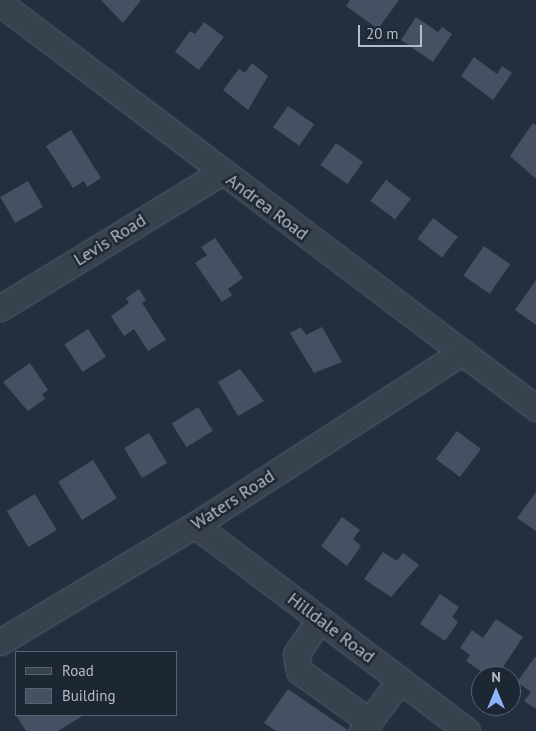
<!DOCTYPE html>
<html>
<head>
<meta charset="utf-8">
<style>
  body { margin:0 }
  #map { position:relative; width:536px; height:731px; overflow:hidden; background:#242f3e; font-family:"PT Sans",sans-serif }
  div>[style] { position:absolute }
  .building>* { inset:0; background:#455162; transform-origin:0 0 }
  .roads { filter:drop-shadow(0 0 1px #565f6c) drop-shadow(0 0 1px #565f6c) }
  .minor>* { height:25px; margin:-12.5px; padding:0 12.5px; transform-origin:12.5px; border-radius:12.5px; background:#38414e }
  span { translate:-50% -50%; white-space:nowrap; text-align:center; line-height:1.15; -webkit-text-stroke:5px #1d2633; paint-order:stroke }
  .street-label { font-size:18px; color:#b4bcc9 }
  .legend { position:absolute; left:15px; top:651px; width:162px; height:65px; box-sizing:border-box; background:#1d2633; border:1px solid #59626f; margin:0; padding:6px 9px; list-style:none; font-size:15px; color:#b4bcc9 }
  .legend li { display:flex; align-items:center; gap:10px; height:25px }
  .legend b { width:25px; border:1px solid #59626f }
  .north { position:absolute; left:471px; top:666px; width:50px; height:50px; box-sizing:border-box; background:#1d2633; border:1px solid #59626f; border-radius:50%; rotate:0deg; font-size:14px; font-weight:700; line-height:20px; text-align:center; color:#b4bcc9 }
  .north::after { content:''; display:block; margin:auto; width:18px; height:22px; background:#8ab4f8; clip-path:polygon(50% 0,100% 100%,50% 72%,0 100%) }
  .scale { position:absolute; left:358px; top:25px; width:64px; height:22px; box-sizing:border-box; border:2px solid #b4bcc9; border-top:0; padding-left:6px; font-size:15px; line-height:18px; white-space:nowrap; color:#b4bcc9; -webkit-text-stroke:4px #1d2633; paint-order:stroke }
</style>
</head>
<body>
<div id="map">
  <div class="building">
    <div style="clip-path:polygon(101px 0,141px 0,123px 23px)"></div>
    <div style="clip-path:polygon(350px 0,399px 0,378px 29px,346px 6px)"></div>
    <div style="clip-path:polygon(416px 17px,438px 32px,442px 27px,452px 34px,433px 62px,401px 40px)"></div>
    <div style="clip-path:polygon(204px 22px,224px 37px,199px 70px,175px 52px,190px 31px,195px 34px)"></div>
    <div style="clip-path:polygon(474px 57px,497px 74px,502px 66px,512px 73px,493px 100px,461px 76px)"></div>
    <div style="clip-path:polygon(252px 63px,268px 76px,248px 110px,223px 90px,239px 69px,245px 73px)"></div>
    <div style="left:288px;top:106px;width:32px;height:26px;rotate:35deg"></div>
    <div style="clip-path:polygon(533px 123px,536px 125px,536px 179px,510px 156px)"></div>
    <div style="clip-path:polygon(71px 130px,101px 178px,87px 187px,84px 181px,73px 188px,46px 146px)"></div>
    <div style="left:336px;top:143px;width:33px;height:27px;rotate:35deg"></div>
    <div style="left:386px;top:180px;width:31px;height:26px;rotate:37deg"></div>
    <div style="left:28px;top:181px;width:30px;height:32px;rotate:60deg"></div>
    <div style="left:433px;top:218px;width:31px;height:26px;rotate:37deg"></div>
    <div style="clip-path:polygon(215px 238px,243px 278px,228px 289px,232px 295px,222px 302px,195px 263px,207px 255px,201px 247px)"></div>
    <div style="left:484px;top:246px;width:32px;height:36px;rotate:35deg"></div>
    <div style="clip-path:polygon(536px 280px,536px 325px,515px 310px)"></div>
    <div style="clip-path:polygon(139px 289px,146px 300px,142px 303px,166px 340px,148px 351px,134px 329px,124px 336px,111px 316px,129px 303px,126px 298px)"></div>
    <div style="clip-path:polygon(301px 327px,306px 335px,322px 327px,342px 362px,314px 373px,290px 333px)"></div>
    <div style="left:88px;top:329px;width:33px;height:28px;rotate:57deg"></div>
    <div style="clip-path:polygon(30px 363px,48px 390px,42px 394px,45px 399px,28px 411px,3px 382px)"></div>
    <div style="clip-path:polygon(240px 369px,264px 401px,238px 416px,218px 382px)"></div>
    <div style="left:198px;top:407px;width:28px;height:31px;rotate:58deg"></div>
    <div style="left:457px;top:431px;width:30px;height:35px;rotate:37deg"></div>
    <div style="left:149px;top:433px;width:35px;height:29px;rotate:59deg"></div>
    <div style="left:93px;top:460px;width:45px;height:41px;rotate:58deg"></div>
    <div style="clip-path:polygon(536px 492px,536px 531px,517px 518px)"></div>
    <div style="left:35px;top:494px;width:42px;height:33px;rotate:59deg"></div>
    <div style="clip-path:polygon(342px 517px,360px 530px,353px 539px,361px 546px,347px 566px,321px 546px)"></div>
    <div style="clip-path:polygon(383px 552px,397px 561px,403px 553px,419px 565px,391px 597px,364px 579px)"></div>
    <div style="clip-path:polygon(440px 594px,459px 607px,452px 617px,458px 622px,445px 641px,420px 624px)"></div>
    <div style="clip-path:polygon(496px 619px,523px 637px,497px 676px,488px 676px,466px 661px,470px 655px,460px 648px,472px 630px,483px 638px)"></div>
    <div style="clip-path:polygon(535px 657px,536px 658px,536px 709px,524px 701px,531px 692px,517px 682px)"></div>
    <div style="clip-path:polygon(288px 689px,349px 731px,276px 731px,264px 723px)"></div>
    <div style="clip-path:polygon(16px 715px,84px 715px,58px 731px,26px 731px)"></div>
  </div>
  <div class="roads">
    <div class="minor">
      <div style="left:0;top:3px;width:672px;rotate:37.07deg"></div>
      <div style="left:0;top:308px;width:258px;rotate:-31.5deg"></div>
      <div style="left:195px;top:525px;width:341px;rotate:37.1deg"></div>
      <div style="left:320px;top:619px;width:42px;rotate:124.4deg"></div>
      <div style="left:296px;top:654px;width:17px;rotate:80deg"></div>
      <div style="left:299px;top:671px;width:86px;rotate:35.5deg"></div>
      <div style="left:0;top:642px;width:227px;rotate:-31deg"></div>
      <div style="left:195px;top:525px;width:318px;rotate:-32.9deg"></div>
      <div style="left:362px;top:731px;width:64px;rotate:-53.3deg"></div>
    </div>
  </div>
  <div class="street-label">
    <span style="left:267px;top:207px;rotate:37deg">Andrea Road</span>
    <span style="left:110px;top:240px;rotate:-32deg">Levis Road</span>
    <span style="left:233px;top:500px;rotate:-33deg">Waters Road</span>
    <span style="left:331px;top:628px;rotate:37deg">Hilldale Road</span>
  </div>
  <ul class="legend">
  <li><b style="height:6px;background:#38414e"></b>Road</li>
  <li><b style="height:14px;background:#455162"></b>Building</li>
  </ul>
  <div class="north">N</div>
  <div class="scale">20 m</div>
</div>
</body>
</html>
